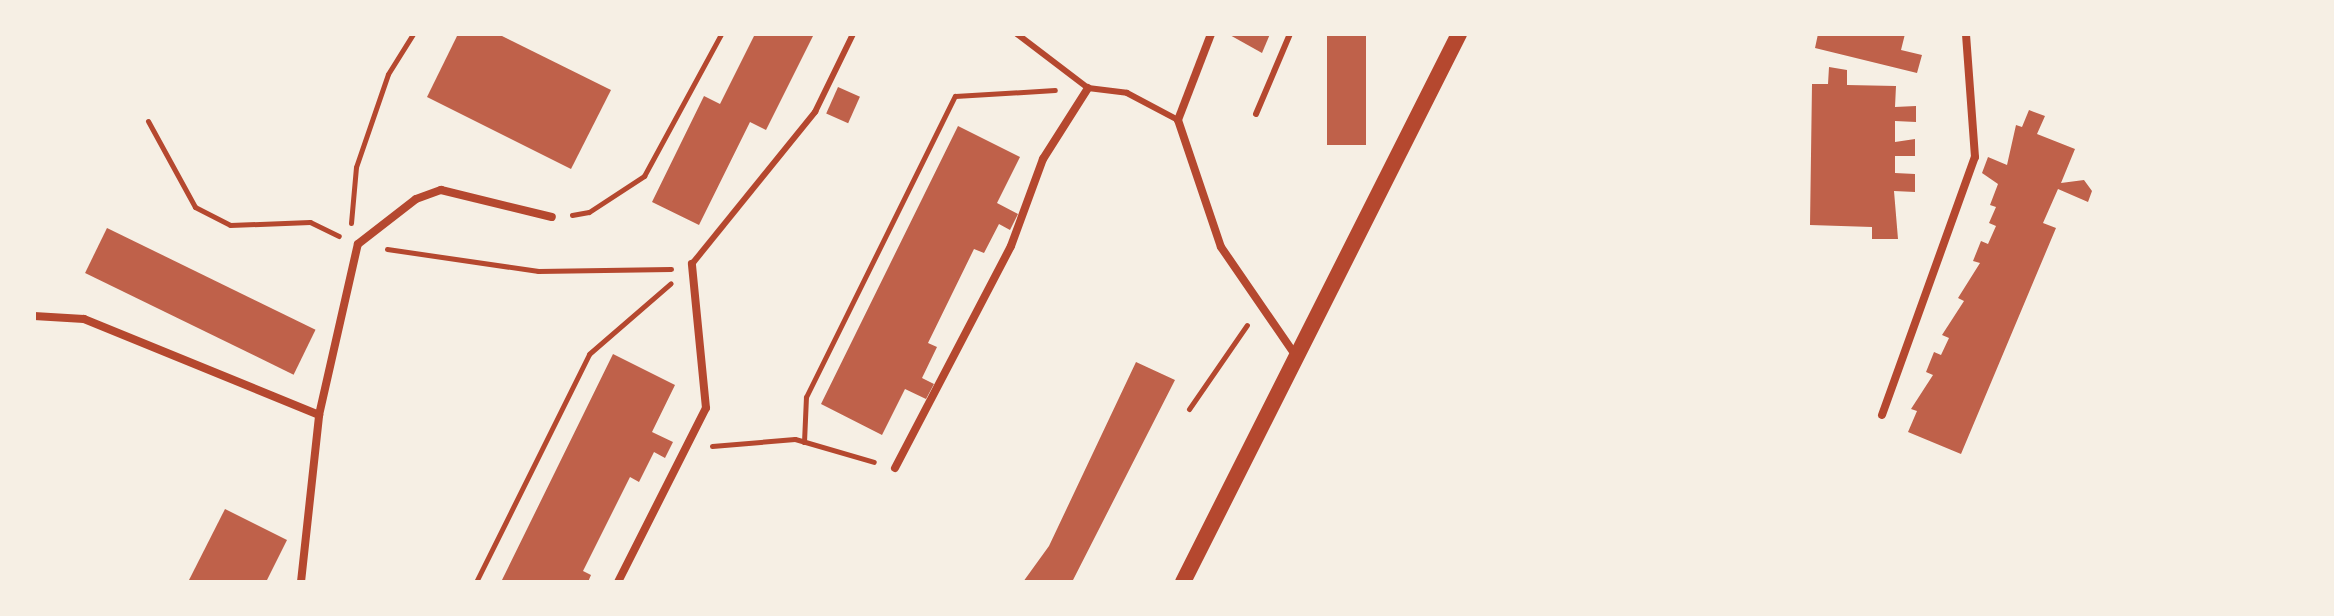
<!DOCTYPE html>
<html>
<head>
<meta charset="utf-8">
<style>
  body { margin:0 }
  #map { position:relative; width:2334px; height:616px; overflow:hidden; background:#f6efe4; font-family:Barlow,sans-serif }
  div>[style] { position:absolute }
  .building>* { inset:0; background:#bf614a; transform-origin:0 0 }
  .path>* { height:5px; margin:-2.5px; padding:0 2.5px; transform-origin:2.5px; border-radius:2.5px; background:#b5482f }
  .service>* { height:6px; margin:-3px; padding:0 3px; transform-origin:3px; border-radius:3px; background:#b5482f }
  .minor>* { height:8px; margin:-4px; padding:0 4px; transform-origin:4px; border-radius:4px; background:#b5482f }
  .secondary>* { height:16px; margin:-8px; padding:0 8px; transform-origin:8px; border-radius:8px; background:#b5482f }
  span { translate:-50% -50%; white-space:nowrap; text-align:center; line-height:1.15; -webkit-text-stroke:8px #f6efe4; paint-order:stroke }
  .frame { position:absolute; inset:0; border:36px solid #f6efe4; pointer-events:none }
</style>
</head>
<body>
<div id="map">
  <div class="building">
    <div style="clip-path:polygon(458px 34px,498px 34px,611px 90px,571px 169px,427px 97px)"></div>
    <div style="clip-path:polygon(755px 34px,814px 34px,766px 130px,750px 122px,699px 225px,652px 202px,704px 96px,720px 104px)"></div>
    <div style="clip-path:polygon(1228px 34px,1270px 34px,1262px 53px)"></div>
    <div style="left:1327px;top:34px;width:39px;height:111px"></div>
    <div style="clip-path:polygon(1818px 34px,1905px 34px,1901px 50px,1922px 55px,1917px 73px,1815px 48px)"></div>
    <div style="clip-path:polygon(1829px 67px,1847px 70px,1847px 85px,1896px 86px,1895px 107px,1916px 106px,1916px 122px,1895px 121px,1895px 142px,1915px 139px,1915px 156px,1895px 156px,1895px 173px,1915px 174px,1915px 192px,1894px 191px,1898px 239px,1872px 239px,1872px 227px,1810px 225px,1812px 84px,1828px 84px)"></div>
    <div style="left:838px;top:87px;width:24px;height:29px;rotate:24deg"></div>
    <div style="clip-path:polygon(2029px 110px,2045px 116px,2037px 134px,2075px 149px,2061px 183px,2084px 180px,2092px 191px,2088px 202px,2058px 189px,2043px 223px,2056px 228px,1961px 454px,1908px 432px,1917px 411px,1911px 409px,1933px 375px,1926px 372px,1934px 352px,1941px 355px,1949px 338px,1942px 335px,1964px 301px,1958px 298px,1980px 263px,1973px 261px,1981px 241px,1988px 244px,1996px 226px,1989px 223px,1996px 207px,1990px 205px,1998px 184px,1982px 173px,1988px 157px,2007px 165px,2016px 125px,2022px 127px)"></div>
    <div style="clip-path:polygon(958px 126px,1020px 157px,997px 203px,1018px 214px,1010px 230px,999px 224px,984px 253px,974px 249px,928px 343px,937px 347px,922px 378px,934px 384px,926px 399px,905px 389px,882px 435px,821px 404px)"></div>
    <div style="left:107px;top:228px;width:232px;height:50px;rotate:26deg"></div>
    <div style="clip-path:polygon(613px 354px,675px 385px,652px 432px,673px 442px,665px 458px,654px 452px,639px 482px,630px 477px,583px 571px,591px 575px,588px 582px,501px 582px)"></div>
    <div style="clip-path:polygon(1136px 362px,1175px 380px,1072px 582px,1023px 582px,1049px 546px)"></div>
    <div style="clip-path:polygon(225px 509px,287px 540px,266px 582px,188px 582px)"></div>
  </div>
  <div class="path">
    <div style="left:148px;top:121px;width:98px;rotate:61.3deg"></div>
    <div style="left:195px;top:207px;width:39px;rotate:27deg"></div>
    <div style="left:230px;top:225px;width:80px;rotate:-2.1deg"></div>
    <div style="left:310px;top:222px;width:32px;rotate:26deg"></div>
    <div style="left:572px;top:215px;width:17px;rotate:-10deg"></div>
    <div style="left:589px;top:212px;width:66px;rotate:-33.2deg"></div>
    <div style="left:644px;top:176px;width:162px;rotate:-61.5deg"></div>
    <div style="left:351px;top:223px;width:56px;rotate:-84.9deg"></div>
    <div style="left:356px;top:167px;width:98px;rotate:-71deg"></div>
    <div style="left:388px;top:74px;width:47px;rotate:-58deg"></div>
    <div style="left:387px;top:249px;width:153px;rotate:8.3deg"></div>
    <div style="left:538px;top:271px;width:133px;rotate:-0.9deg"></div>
    <div style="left:1189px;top:409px;width:102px;rotate:-55.4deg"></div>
    <div style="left:804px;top:442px;width:45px;rotate:-87.5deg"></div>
    <div style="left:806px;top:397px;width:336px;rotate:-63.7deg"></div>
    <div style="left:955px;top:96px;width:100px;rotate:-3.4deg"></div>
    <div style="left:712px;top:446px;width:83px;rotate:-4.8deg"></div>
    <div style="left:795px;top:439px;width:82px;rotate:16.2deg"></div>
    <div style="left:476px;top:582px;width:254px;rotate:-63.6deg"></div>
    <div style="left:589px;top:354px;width:108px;rotate:-40.9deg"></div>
  </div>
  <div class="service">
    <div style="left:1017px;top:34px;width:89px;rotate:37.3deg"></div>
    <div style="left:1088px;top:88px;width:39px;rotate:7deg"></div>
    <div style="left:1127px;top:93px;width:58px;rotate:27.9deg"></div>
    <div style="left:1256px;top:114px;width:87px;rotate:-67deg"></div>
    <div style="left:692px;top:264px;width:196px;rotate:-51deg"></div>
    <div style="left:815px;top:112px;width:87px;rotate:-64deg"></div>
  </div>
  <div class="minor">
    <div style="left:1211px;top:34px;width:92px;rotate:111deg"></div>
    <div style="left:1178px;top:120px;width:134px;rotate:71.3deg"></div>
    <div style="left:1221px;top:247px;width:132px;rotate:55.5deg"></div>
    <div style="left:34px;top:316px;width:50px;rotate:3.4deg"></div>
    <div style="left:84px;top:319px;width:254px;rotate:22.2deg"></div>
    <div style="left:319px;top:415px;width:175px;rotate:-77.2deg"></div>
    <div style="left:358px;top:244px;width:73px;rotate:-37.8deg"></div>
    <div style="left:416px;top:199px;width:27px;rotate:-20deg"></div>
    <div style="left:441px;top:190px;width:114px;rotate:13.7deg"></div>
    <div style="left:1882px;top:415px;width:274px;rotate:-70.2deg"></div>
    <div style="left:1975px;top:157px;width:123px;rotate:-94.2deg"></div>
    <div style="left:895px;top:468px;width:250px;rotate:-62.4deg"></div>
    <div style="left:1011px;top:246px;width:93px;rotate:-69.8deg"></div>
    <div style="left:1043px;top:159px;width:84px;rotate:-57.6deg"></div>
    <div style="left:301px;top:582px;width:168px;rotate:-83.8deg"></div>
    <div style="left:618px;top:582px;width:195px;rotate:-63.2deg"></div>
    <div style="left:706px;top:408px;width:145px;rotate:-95.6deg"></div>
  </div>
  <div class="secondary">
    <div style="left:1183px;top:582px;width:614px;rotate:-63.27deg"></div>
  </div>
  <div class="frame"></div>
</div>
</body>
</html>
